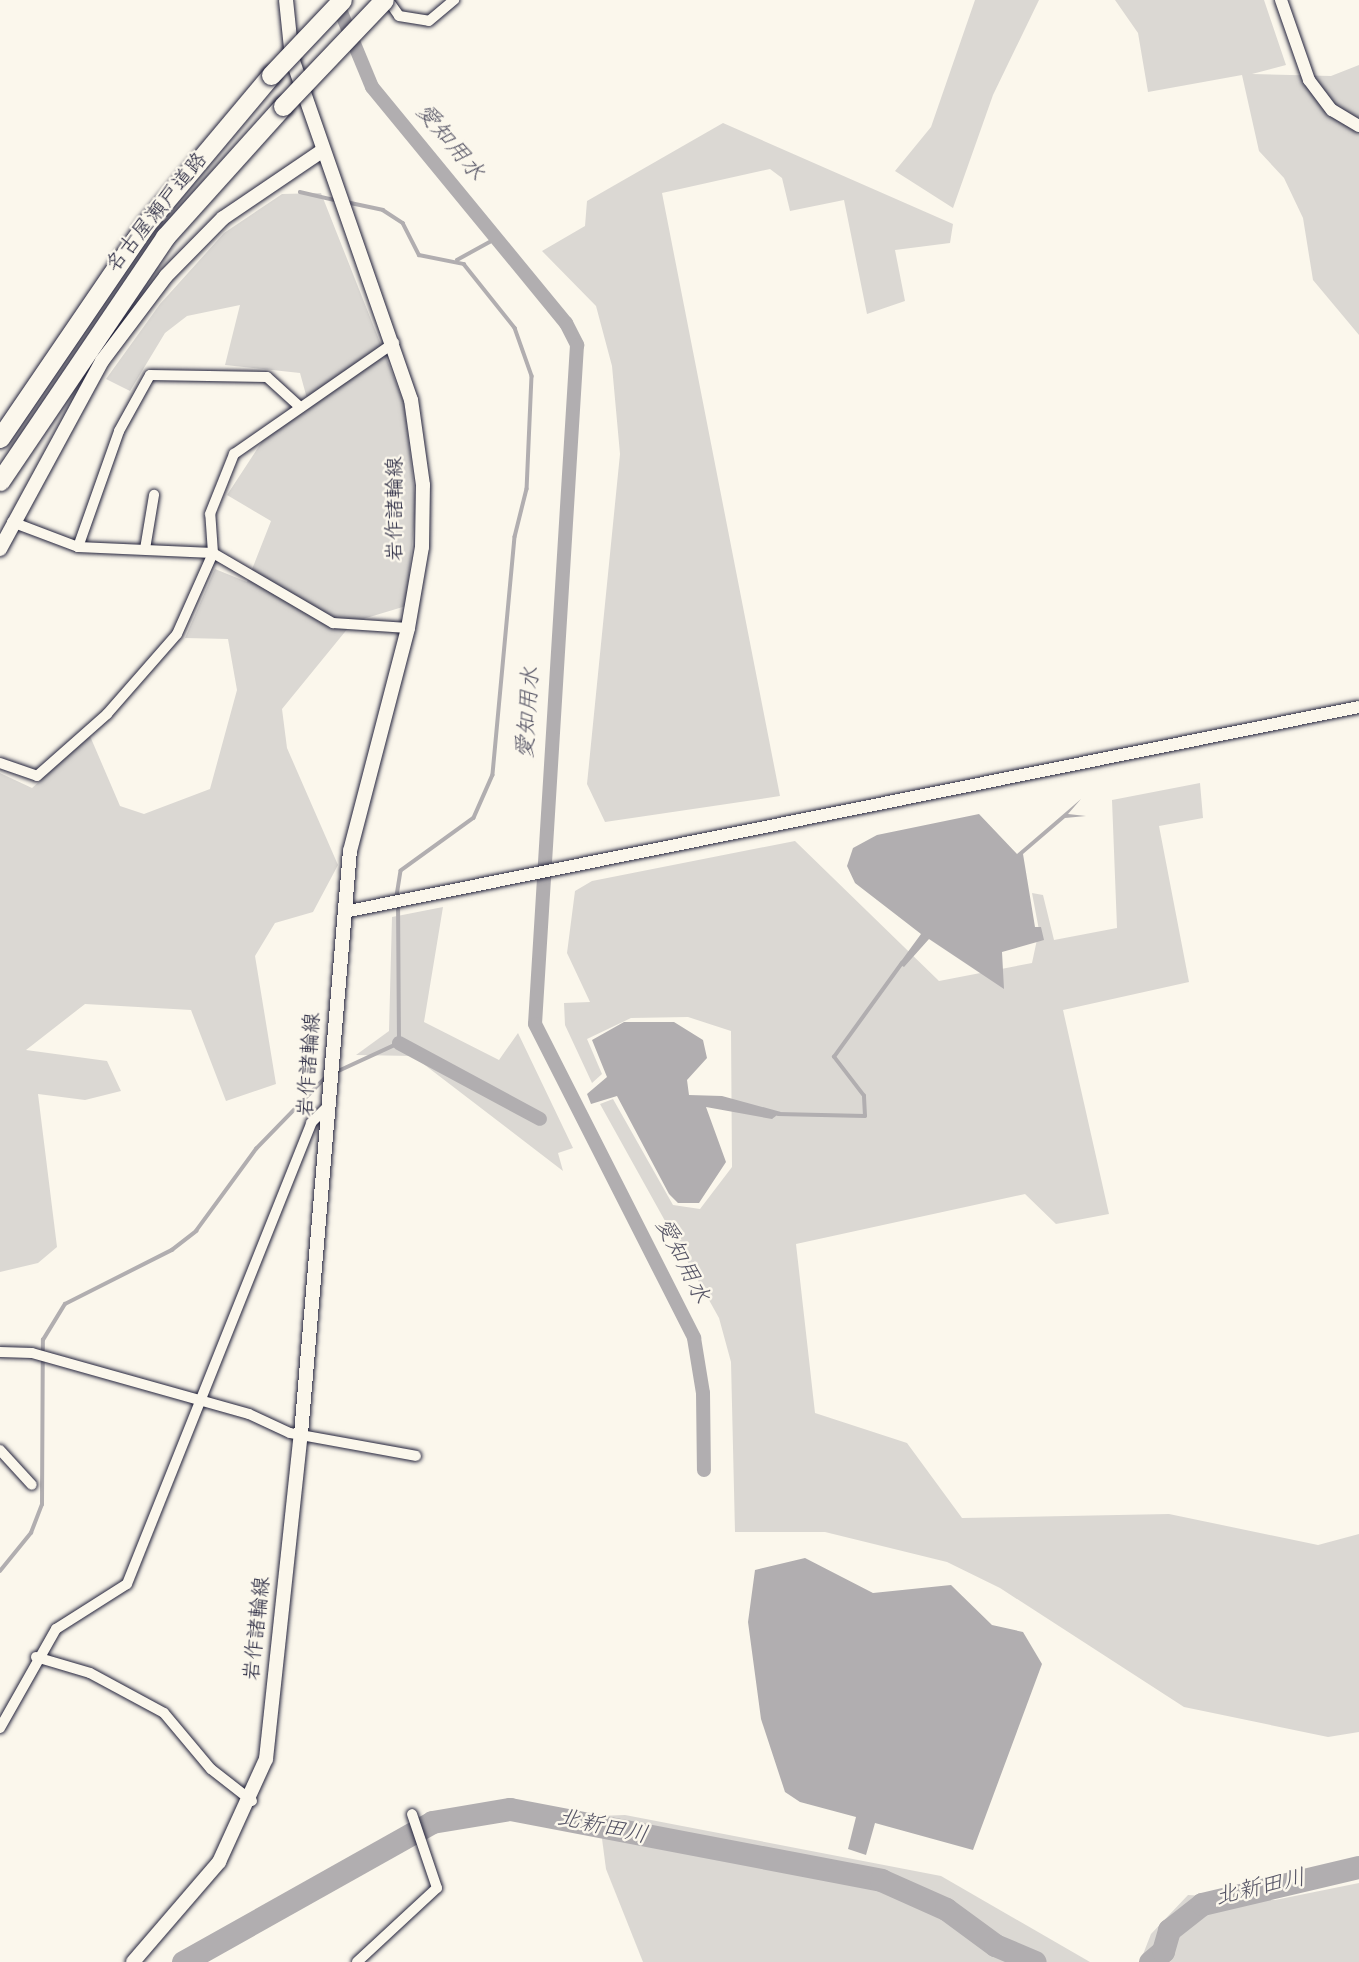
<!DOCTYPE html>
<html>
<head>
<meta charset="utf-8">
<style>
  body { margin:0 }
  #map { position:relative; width:1359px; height:1962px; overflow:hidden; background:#fbf7ec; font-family:"Gochi Hand","Klee One",sans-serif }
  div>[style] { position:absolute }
  .green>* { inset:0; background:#dbd8d3 }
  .water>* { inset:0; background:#b1aeb0 }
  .stream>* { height:3.5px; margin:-1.75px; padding:0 1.75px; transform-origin:1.75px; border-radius:1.75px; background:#b1aeb0 }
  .canal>* { height:14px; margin:-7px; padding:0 7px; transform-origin:7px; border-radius:7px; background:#b1aeb0 }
  .river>* { height:23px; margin:-11.5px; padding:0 11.5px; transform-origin:11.5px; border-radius:11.5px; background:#b1aeb0 }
  .roads { filter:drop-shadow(0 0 2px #22223b) drop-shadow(0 0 2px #22223b) }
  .minor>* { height:10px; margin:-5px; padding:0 5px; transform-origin:5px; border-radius:5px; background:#fbf7ec }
  .tertiary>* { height:12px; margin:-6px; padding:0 6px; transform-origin:6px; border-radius:6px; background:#fbf7ec }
  .secondary>* { height:14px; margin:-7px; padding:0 7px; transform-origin:7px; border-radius:7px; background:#fbf7ec }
  .motorway>* { height:19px; margin:-9.5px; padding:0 9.5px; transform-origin:9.5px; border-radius:9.5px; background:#fbf7ec }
  .bridges { filter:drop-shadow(0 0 2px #22223b) drop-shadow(0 0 2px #22223b) }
  .motorway-bridge>* { height:19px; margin:-9.5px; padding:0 9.5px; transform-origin:9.5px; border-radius:9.5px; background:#fbf7ec }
  span { translate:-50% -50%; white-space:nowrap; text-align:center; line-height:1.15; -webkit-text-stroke:5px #fbf7ec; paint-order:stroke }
  .street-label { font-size:21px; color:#22223b }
  .water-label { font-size:23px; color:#545364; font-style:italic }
</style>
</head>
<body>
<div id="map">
  <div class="green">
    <div style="clip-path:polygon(975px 0,1039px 0,993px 95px,953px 208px,895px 171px,931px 127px)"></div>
    <div style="clip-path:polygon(1115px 0,1264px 0,1286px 65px,1252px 74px,1331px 76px,1359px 65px,1359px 335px,1313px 280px,1303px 218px,1284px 178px,1259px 151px,1242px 75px,1148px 92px,1138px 33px)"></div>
    <div style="clip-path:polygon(723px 123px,953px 224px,950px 243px,895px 250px,905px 301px,867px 314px,844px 200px,790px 211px,782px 178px,770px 169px,662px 193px,780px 796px,605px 822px,587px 784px,620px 454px,612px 366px,596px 306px,542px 251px,585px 226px,587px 201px)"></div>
    <div style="clip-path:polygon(321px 193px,404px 403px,416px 504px,406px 606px,353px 622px,282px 709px,287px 748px,338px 865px,313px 912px,275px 923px,255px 956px,276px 1084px,226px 1101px,191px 1010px,85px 1004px,26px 1050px,107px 1061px,121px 1091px,85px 1100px,38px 1094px,57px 1247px,38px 1263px,0 1272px,0 773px,32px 788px,90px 736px,120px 806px,144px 814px,210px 789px,237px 690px,228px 639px,185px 638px,215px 569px,247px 582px,271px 521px,227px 495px,267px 434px,309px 406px,300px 373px,225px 365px,240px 305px,187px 316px,165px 333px,130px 391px,106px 379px,160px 304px,224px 233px,282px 194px)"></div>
    <div style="clip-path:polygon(1200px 783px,1203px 818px,1159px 826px,1189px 982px,1063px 1010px,1109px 1214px,1056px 1224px,1025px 1194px,796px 1244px,815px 1413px,907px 1443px,962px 1518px,1169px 1514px,1318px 1545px,1359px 1534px,1359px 1732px,1328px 1737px,1184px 1707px,1000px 1588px,947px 1562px,825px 1532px,735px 1532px,731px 1362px,719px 1318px,600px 1104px,613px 1099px,673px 1205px,700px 1209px,732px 1167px,731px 1031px,688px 1017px,631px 1018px,587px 1039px,602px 1074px,592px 1083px,565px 1025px,564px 1003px,590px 1002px,567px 953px,575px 891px,592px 881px,795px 841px,939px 981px,1032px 963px,1039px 930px,1032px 893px,1043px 895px,1054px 940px,1117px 928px,1112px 800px)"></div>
    <div style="clip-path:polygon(443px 907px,424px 1022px,499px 1060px,518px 1033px,573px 1148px,558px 1153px,563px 1171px,413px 1056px,356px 1055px,389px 1031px,392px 917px)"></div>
    <div style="clip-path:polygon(625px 1815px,941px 1876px,1090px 1962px,643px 1962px,606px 1869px,599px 1816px)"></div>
    <div style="clip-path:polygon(1359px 1883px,1359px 1962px,1140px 1962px,1151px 1934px,1188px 1895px,1275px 1900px)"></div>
  </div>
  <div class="water">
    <div style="clip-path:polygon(1081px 799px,1068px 814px,1086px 816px,1065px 818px,1023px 854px,1035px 927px,1041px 927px,1044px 940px,1002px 952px,1004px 989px,929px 939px,904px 967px,899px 964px,921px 934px,855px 883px,847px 866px,853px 848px,877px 835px,979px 814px,1017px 854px)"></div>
    <div style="clip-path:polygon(624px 1022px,674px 1022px,703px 1040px,707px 1058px,687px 1080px,689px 1095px,722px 1096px,781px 1112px,772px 1119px,706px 1107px,726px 1162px,699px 1203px,678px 1203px,669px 1194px,617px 1096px,591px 1104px,587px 1094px,607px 1077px,592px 1040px)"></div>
    <div style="clip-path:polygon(805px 1558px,873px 1593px,951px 1585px,992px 1625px,1023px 1632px,1042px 1664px,973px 1850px,875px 1823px,866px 1855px,848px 1849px,856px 1817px,800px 1802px,785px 1792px,761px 1719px,748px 1622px,755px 1570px)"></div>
  </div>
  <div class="stream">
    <div style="left:300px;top:192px;width:40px;rotate:13deg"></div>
    <div style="left:346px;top:202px;width:38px;rotate:12deg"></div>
    <div style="left:383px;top:210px;width:24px;rotate:33deg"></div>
    <div style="left:403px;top:223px;width:36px;rotate:63deg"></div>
    <div style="left:419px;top:255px;width:46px;rotate:11.3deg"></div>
    <div style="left:464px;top:264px;width:82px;rotate:51.4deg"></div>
    <div style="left:515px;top:328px;width:51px;rotate:70.5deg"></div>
    <div style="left:532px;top:376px;width:113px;rotate:92.5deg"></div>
    <div style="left:527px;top:489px;width:49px;rotate:104deg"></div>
    <div style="left:515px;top:537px;width:239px;rotate:95.3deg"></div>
    <div style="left:493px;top:775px;width:47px;rotate:113.8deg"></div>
    <div style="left:474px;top:818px;width:90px;rotate:144deg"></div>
    <div style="left:401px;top:871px;width:26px;rotate:99deg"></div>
    <div style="left:457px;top:260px;width:43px;rotate:-28.9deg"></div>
    <div style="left:334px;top:1073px;width:72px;rotate:-24.8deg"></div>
    <div style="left:399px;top:1043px;width:138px;rotate:-90.4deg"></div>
    <div style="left:778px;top:1114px;width:87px;rotate:1.3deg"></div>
    <div style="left:865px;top:1116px;width:20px;rotate:-93deg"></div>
    <div style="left:864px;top:1096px;width:49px;rotate:-127.6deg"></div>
    <div style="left:834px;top:1057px;width:116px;rotate:-54.1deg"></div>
    <div style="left:0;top:1571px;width:49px;rotate:-50.8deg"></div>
    <div style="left:31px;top:1533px;width:30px;rotate:-69deg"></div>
    <div style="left:42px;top:1505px;width:165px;rotate:-89.7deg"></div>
    <div style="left:43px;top:1340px;width:42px;rotate:-58.6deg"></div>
    <div style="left:65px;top:1304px;width:120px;rotate:-26.8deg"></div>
    <div style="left:172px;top:1250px;width:31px;rotate:-38deg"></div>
    <div style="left:196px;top:1231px;width:102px;rotate:-53.8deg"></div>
    <div style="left:256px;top:1149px;width:102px;rotate:-45.8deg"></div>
  </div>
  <div class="canal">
    <div style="left:336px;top:0;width:94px;rotate:67.5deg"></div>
    <div style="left:372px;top:87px;width:306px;rotate:50.6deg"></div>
    <div style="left:566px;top:323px;width:25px;rotate:63deg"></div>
    <div style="left:577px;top:345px;width:680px;rotate:93.54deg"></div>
    <div style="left:535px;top:1024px;width:352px;rotate:63.1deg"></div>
    <div style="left:694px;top:1338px;width:56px;rotate:80.7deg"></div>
    <div style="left:703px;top:1393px;width:77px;rotate:89.3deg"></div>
    <div style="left:399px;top:1043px;width:160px;rotate:28.3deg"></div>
  </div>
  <div class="river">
    <div style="left:183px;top:1962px;width:286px;rotate:-29.3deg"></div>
    <div style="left:432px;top:1822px;width:79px;rotate:-9.5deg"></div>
    <div style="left:510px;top:1809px;width:378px;rotate:10.8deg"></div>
    <div style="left:881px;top:1880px;width:71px;rotate:24deg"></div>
    <div style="left:946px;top:1909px;width:61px;rotate:36.3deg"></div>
    <div style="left:995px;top:1945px;width:43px;rotate:23deg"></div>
    <div style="left:1150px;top:1962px;width:17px;rotate:-40deg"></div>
    <div style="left:1163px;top:1951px;width:22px;rotate:-74deg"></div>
    <div style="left:1169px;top:1930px;width:42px;rotate:-38.2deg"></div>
    <div style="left:1202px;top:1904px;width:161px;rotate:-13.3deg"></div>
  </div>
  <div class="roads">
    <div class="minor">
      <div style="left:388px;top:0;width:19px;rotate:55deg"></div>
      <div style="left:399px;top:16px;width:30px;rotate:9deg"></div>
      <div style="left:429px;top:21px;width:33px;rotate:-40deg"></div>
      <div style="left:12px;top:522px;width:71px;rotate:20.7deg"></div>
      <div style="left:78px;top:547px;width:135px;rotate:2.5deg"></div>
      <div style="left:213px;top:553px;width:139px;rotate:30.3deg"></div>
      <div style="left:333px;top:623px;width:75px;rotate:3.8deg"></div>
      <div style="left:78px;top:547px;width:123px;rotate:-70.5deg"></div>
      <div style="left:119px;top:431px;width:64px;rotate:-61deg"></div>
      <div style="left:150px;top:375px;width:117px;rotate:1deg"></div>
      <div style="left:267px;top:377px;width:45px;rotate:42.3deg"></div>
      <div style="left:145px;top:549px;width:55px;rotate:-80.5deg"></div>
      <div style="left:0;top:763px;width:39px;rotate:19deg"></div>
      <div style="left:37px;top:776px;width:94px;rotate:-41.5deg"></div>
      <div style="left:107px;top:714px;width:106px;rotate:-48.8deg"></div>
      <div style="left:177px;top:634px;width:89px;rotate:-66deg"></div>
      <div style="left:213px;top:553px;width:39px;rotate:-94deg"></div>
      <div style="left:210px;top:514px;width:65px;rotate:-68.2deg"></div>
      <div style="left:234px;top:454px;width:195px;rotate:-34.8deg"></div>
      <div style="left:0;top:1352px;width:32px;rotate:2deg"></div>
      <div style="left:32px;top:1353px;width:225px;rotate:15.7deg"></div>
      <div style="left:249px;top:1414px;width:45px;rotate:24.9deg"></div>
      <div style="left:290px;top:1433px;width:128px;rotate:10.3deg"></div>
      <div style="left:0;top:1450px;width:47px;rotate:47.6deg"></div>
      <div style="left:36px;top:1657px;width:56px;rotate:16.5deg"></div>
      <div style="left:90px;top:1673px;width:84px;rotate:28.4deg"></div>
      <div style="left:164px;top:1713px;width:73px;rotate:50deg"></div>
      <div style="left:211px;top:1769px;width:52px;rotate:38deg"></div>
      <div style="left:0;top:1728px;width:114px;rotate:-60.5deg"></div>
      <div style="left:56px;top:1629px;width:84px;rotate:-32.4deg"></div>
      <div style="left:127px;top:1584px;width:496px;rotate:-68.2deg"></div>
      <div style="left:311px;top:1123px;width:28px;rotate:-45deg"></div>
      <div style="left:357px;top:1962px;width:109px;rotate:-42.8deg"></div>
      <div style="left:437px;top:1888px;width:78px;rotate:-108.7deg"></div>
    </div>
    <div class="tertiary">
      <div style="left:1281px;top:0;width:85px;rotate:70.7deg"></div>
      <div style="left:1309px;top:80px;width:38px;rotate:53deg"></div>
      <div style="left:1332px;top:110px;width:31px;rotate:31deg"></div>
      <div style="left:344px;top:912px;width:1035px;rotate:-11.42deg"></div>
    </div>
    <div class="secondary">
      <div style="left:0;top:549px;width:214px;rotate:-61.5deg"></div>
      <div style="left:102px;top:361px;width:106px;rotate:-53deg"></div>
      <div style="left:166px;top:276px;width:81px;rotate:-45.5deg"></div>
      <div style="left:223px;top:218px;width:120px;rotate:-34.1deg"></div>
      <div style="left:133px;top:1962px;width:132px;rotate:-49.3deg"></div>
      <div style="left:219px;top:1862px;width:113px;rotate:-65.5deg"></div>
      <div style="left:266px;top:1759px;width:327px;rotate:-83.9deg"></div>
      <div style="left:301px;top:1434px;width:585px;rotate:-85.2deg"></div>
      <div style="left:350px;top:851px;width:230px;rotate:-75.4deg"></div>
      <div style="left:408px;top:628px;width:82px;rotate:-80.2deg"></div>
      <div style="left:422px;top:547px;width:62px;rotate:-89.1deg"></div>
      <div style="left:423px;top:485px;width:86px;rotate:-98deg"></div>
      <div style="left:411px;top:400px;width:362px;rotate:-109.2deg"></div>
      <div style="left:292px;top:58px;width:58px;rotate:-95.9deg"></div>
    </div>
    <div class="motorway">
      <div style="left:0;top:438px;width:259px;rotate:-55.7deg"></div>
      <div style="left:146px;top:224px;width:194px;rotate:-50deg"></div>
      <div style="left:0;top:481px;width:295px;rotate:-55.9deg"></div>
      <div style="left:165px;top:237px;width:176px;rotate:-48deg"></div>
    </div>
  </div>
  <div class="bridges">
    <div class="motorway-bridge">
      <div style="left:271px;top:75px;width:103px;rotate:-46.6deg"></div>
      <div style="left:283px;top:106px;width:146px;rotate:-46.4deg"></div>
    </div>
  </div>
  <div class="street-label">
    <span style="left:159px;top:214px;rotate:-51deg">名古屋瀬戸道路</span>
    <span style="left:398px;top:509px;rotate:-90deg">岩作諸輪線</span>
    <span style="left:312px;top:1065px;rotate:-86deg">岩作諸輪線</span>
    <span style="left:260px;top:1629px;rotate:-84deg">岩作諸輪線</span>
  </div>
  <div class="water-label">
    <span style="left:448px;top:144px;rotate:50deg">愛知用水</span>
    <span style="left:531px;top:713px;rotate:-86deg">愛知用水</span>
    <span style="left:680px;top:1262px;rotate:63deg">愛知用水</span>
    <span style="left:602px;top:1829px;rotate:12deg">北新田川</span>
    <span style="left:1261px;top:1890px;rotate:-13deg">北新田川</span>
  </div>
</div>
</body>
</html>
